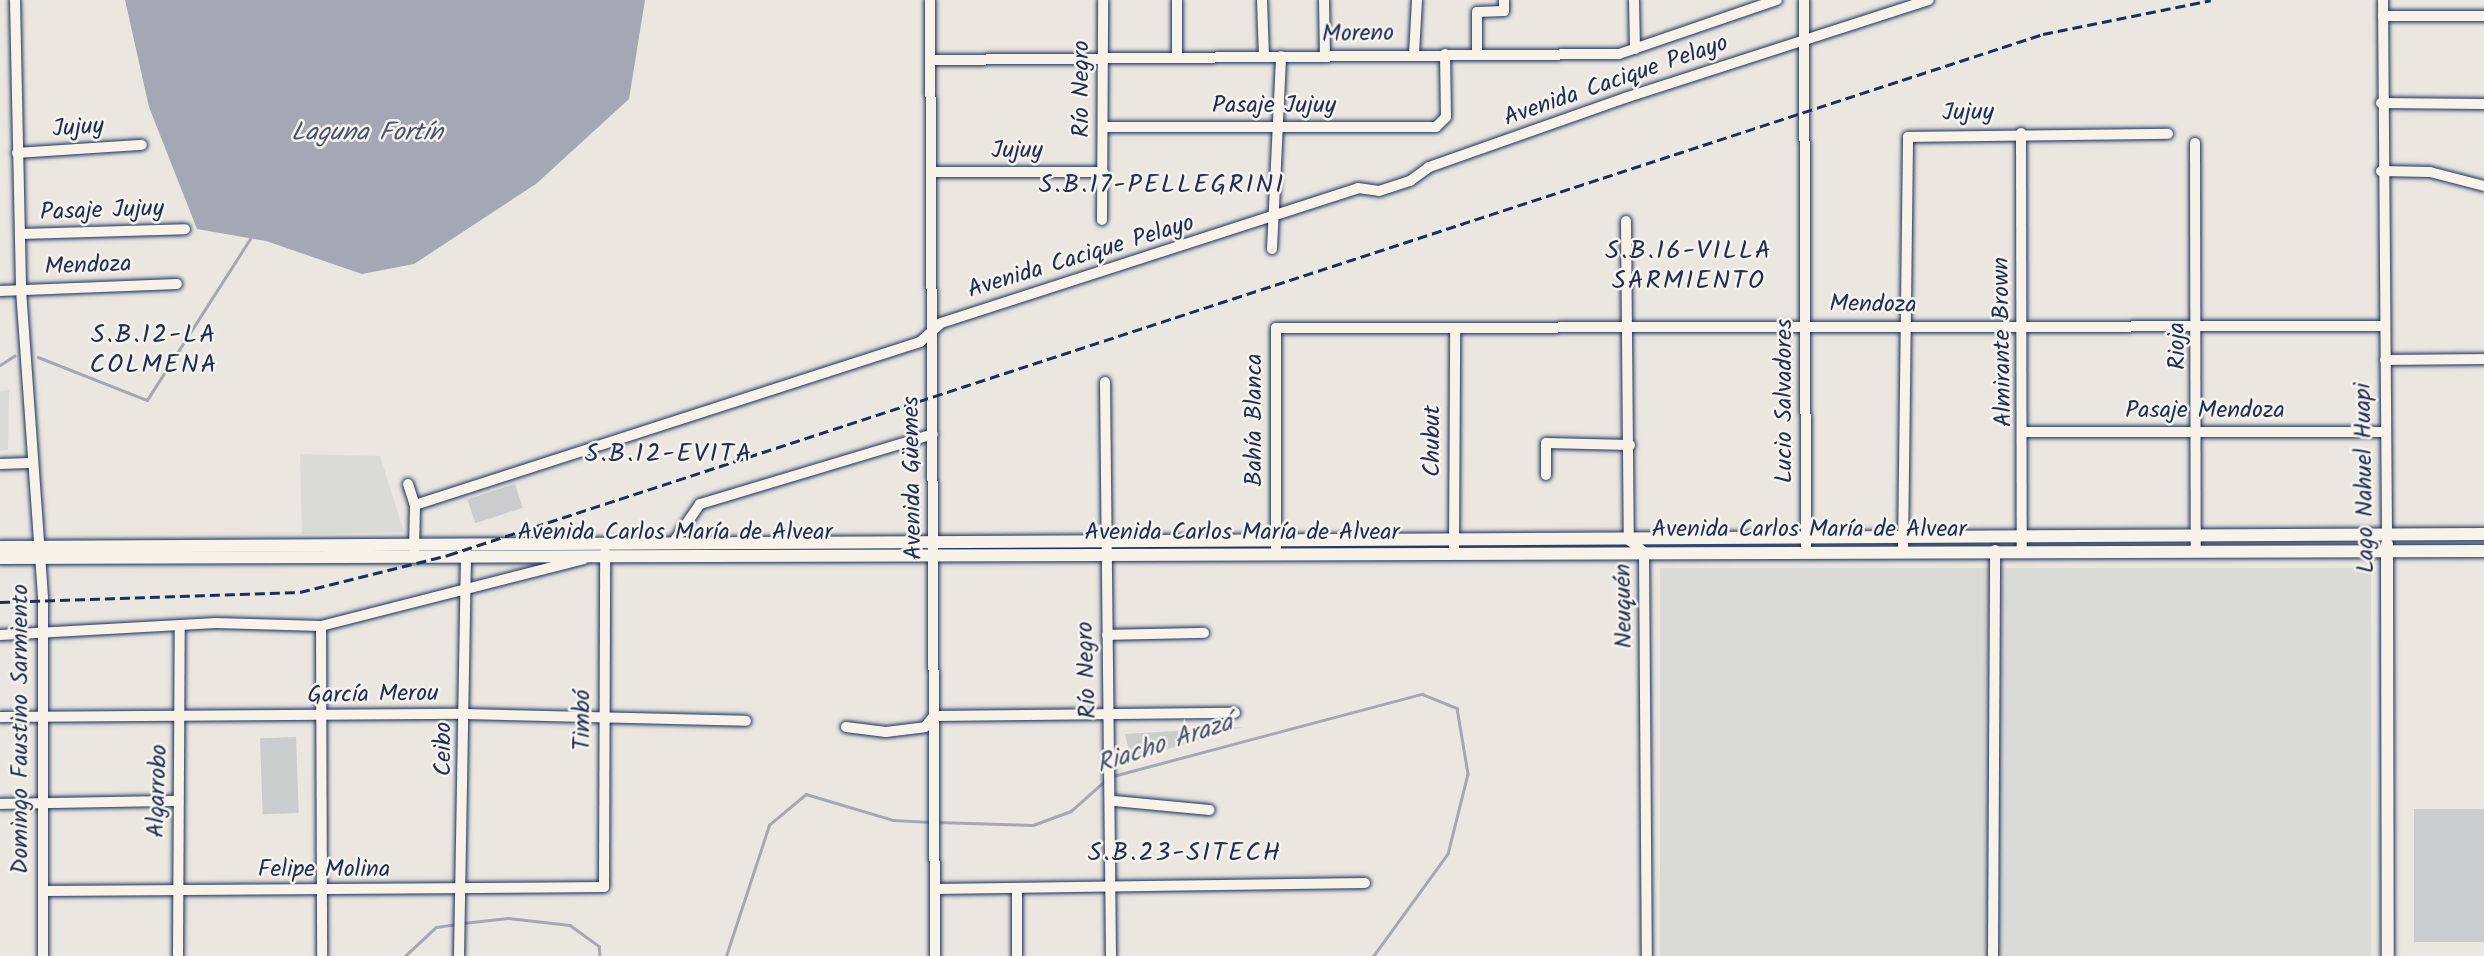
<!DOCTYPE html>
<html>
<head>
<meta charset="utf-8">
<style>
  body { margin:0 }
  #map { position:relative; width:2484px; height:956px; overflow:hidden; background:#eae7e0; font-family:Kalam,sans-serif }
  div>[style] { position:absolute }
  .built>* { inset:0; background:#dadad6; transform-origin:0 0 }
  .green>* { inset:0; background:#cbcccd; transform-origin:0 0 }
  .water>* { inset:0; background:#a3a8b4 }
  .stream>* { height:2.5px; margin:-1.25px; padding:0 1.25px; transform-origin:1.25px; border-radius:1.25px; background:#a3a8b4 }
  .roads { filter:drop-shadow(0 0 2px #1b2f5e) drop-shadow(0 0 2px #1b2f5e) }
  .minor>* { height:10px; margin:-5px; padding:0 5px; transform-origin:5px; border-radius:5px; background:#f7f3e8 }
  .major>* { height:12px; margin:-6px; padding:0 6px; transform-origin:6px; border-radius:6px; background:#f7f3e8 }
  .rail>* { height:2.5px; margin-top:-1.25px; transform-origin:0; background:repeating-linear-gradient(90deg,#1b2f5e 0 10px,transparent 0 15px) }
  span { translate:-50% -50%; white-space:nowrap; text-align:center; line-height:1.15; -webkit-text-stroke:5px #f7f3e8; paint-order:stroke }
  .street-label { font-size:24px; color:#1b2f5e }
  .water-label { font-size:26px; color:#445378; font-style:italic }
  .neighbourhood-label { font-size:26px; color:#1b2f5e; letter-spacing:2px }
</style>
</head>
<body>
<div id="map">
  <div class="built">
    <div style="clip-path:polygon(9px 390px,8px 450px,0 451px,0 391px)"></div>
    <div style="clip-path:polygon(300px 454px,380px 456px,404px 532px,302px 534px)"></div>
    <div style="left:2371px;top:568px;width:388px;height:711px;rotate:90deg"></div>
  </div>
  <div class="green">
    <div style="left:515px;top:484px;width:25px;height:50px;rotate:72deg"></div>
    <div style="clip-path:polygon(1243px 727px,1131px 760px,1125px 734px)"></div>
    <div style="left:296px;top:737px;width:76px;height:36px;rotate:88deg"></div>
    <div style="left:2414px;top:809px;width:70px;height:133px"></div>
  </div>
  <div class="water">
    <div style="clip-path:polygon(125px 0,645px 0,629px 99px,536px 184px,414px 264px,362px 274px,266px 241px,197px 229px,149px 107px)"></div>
  </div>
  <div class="stream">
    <div style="left:38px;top:357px;width:117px;rotate:21.5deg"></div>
    <div style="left:147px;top:400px;width:191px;rotate:-57.4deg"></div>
    <div style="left:0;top:365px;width:17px;rotate:-33deg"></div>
    <div style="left:1113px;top:776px;width:320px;rotate:-14.9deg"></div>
    <div style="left:1422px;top:694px;width:38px;rotate:22deg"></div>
    <div style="left:1457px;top:708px;width:67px;rotate:80.5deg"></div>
    <div style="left:1468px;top:774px;width:82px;rotate:104deg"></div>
    <div style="left:1448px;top:854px;width:126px;rotate:126deg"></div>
    <div style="left:937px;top:822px;width:96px;rotate:1.8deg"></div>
    <div style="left:1033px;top:825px;width:40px;rotate:-20.2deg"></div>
    <div style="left:1071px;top:811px;width:48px;rotate:-41.6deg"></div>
    <div style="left:463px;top:923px;width:45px;rotate:-6.3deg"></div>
    <div style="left:508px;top:918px;width:62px;rotate:6.4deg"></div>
    <div style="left:570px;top:925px;width:36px;rotate:36deg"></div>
    <div style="left:599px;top:946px;width:10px;rotate:84deg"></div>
    <div style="left:405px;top:956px;width:42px;rotate:-43.1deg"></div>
    <div style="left:436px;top:927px;width:21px;rotate:-8deg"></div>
    <div style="left:726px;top:956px;width:138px;rotate:-71.8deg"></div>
    <div style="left:769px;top:825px;width:48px;rotate:-40deg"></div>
    <div style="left:806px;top:794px;width:91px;rotate:16.6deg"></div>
    <div style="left:893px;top:820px;width:37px;rotate:3deg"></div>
  </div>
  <div class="roads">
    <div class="minor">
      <div style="left:15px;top:0;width:290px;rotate:88.8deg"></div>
      <div style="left:21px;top:290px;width:309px;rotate:85.9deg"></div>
      <div style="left:43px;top:598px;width:358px;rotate:90deg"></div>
      <div style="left:930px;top:0;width:956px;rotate:89.7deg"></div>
      <div style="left:1262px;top:0;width:56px;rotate:88deg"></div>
      <div style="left:1324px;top:0;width:56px;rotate:89deg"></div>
      <div style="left:1634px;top:0;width:49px;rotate:88.8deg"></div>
      <div style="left:1804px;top:0;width:549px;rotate:89.79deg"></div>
      <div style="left:2383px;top:0;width:536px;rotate:89.57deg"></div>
      <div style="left:2383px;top:16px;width:101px"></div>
      <div style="left:1414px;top:54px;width:54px;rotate:-86.8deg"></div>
      <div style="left:1477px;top:54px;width:42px;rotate:-90deg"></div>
      <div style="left:1477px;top:12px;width:27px;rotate:-2deg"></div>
      <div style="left:1504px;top:11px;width:11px;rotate:-90deg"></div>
      <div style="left:1177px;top:57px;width:57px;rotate:-90deg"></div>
      <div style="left:930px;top:60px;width:689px;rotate:-0.5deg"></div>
      <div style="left:1619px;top:54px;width:167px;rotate:-18.9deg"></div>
      <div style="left:2381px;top:103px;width:103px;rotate:0.6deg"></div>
      <div style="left:1103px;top:127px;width:333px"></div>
      <div style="left:1436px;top:127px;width:14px;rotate:-45deg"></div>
      <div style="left:1446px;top:117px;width:63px;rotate:-90.9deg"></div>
      <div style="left:2021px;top:133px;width:417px;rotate:89.9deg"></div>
      <div style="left:2195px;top:143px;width:406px;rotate:89.9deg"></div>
      <div style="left:17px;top:153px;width:125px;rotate:-3.7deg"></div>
      <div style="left:2381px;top:171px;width:49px;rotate:1.2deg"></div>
      <div style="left:2430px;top:172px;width:56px;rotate:14.5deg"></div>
      <div style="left:931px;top:172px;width:172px"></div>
      <div style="left:1102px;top:220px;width:220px;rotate:-89.7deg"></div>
      <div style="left:1626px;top:221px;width:319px;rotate:89.5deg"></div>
      <div style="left:1629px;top:540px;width:19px;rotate:39deg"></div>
      <div style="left:1644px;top:552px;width:404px;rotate:89.6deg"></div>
      <div style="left:21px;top:234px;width:164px;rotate:-1.7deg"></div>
      <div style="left:1272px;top:249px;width:193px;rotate:-87.3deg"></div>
      <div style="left:0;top:291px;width:177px;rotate:-2.3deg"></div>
      <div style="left:2385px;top:360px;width:99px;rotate:-0.6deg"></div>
      <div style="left:1105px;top:382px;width:574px;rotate:89.4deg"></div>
      <div style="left:2025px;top:432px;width:360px"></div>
      <div style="left:0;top:464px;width:29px;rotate:-2deg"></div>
      <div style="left:1546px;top:475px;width:32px;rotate:-90deg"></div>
      <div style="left:1546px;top:443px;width:84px;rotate:1.4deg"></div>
      <div style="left:408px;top:484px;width:22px;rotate:72deg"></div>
      <div style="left:415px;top:505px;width:531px;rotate:-17.89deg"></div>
      <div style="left:920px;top:342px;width:28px;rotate:-42deg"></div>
      <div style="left:941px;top:323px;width:438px;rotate:-17.9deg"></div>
      <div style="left:1358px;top:188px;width:21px;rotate:8deg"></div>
      <div style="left:1379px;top:191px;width:33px;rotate:-18deg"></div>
      <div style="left:1410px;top:181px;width:24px;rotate:-36deg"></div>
      <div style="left:1429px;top:167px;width:208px;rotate:-19.4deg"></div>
      <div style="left:1625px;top:98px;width:319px;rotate:-17.9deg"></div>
      <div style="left:673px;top:543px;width:47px;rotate:-55.3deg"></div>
      <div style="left:700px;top:504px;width:243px;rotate:-16.7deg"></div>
      <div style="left:414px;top:550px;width:45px;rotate:-88.7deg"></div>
      <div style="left:1903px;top:551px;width:414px;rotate:-89.3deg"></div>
      <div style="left:1908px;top:137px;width:260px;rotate:-0.7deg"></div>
      <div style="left:1454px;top:553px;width:225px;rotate:-89.7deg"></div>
      <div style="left:1276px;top:554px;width:226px;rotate:-90deg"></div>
      <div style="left:1276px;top:328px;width:1109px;rotate:-0.1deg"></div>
      <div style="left:321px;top:626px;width:330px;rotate:89.8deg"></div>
      <div style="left:0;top:635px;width:216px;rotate:-3.2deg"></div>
      <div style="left:216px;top:623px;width:105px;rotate:1.6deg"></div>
      <div style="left:321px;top:626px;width:271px;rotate:-14.3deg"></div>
      <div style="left:1107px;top:635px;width:97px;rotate:-1.2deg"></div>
      <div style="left:0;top:717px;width:465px;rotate:-0.4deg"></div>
      <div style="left:465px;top:714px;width:281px;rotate:1.4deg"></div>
      <div style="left:846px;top:727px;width:40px;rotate:7.1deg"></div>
      <div style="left:886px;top:732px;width:39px;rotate:-7deg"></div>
      <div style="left:925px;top:727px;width:14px;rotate:-51deg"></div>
      <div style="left:934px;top:716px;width:301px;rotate:-0.6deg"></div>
      <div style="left:1114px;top:801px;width:96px;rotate:5.4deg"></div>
      <div style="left:0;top:804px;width:177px;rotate:-1deg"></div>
      <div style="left:935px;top:889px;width:430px;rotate:-0.8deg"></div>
      <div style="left:43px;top:891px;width:561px;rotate:-0.41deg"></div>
      <div style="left:604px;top:887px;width:335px;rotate:-89.8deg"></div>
      <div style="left:178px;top:956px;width:328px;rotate:-89.7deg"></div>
      <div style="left:459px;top:956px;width:404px;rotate:-89deg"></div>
      <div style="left:1017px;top:956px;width:66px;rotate:-90deg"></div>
      <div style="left:1993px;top:956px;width:406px;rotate:-89.7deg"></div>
    </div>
    <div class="major">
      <div style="left:2387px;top:544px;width:412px;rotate:89.9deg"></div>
      <div style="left:0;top:547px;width:2484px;rotate:-0.3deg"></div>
      <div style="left:0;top:558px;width:2484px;rotate:-0.16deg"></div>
    </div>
  </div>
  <div class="rail">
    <div style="left:0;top:602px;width:300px;rotate:-1.9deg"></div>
    <div style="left:300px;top:592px;width:153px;rotate:-14deg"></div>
    <div style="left:448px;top:555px;width:1678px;rotate:-18.09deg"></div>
    <div style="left:2043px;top:34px;width:171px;rotate:-11.4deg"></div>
  </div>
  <div class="street-label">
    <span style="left:1358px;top:34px;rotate:-1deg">Moreno</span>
    <span style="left:1616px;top:81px;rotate:-19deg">Avenida Cacique Pelayo</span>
    <span style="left:1082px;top:89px;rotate:-90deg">Río Negro</span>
    <span style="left:1274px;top:106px">Pasaje Jujuy</span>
    <span style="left:1968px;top:113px;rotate:-1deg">Jujuy</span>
    <span style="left:78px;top:128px;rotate:-4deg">Jujuy</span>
    <span style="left:1017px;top:151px">Jujuy</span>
    <span style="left:102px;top:211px;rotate:-2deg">Pasaje Jujuy</span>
    <span style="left:1081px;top:257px;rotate:-17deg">Avenida Cacique Pelayo</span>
    <span style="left:88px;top:266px;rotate:-2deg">Mendoza</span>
    <span style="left:1873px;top:305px;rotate:1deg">Mendoza</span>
    <span style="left:2003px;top:342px;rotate:-91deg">Almirante Brown</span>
    <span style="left:2178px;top:346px;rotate:-91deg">Rioja</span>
    <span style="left:1785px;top:401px;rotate:-90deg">Lucio Salvadores</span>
    <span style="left:2205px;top:411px">Pasaje Mendoza</span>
    <span style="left:1255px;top:420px;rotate:-90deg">Bahía Blanca</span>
    <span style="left:1433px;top:441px;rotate:-90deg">Chubut</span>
    <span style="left:913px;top:478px;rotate:-91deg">Avenida Güemes</span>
    <span style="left:2365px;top:478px;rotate:-91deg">Lago Nahuel Huapi</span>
    <span style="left:1809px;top:530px">Avenida Carlos María de Alvear</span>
    <span style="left:675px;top:533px">Avenida Carlos María de Alvear</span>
    <span style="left:1242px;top:533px">Avenida Carlos María de Alvear</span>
    <span style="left:1624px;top:606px;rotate:-91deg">Neuquén</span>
    <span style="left:1087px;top:670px;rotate:-92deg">Río Negro</span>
    <span style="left:373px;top:695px;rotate:-1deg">García Merou</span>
    <span style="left:583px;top:720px;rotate:-90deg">Timbó</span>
    <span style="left:21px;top:729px;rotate:-90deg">Domingo Faustino Sarmiento</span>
    <span style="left:444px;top:749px;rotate:-90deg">Ceibo</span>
    <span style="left:158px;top:791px;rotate:-88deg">Algarrobo</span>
    <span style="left:324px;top:870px">Felipe Molina</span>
  </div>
  <div class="water-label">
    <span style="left:367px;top:134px">Laguna Fortín</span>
    <span style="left:1165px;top:745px;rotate:-18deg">Riacho Arazá</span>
  </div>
  <div class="neighbourhood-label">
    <span style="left:1162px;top:186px">S.B.17-PELLEGRINI</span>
    <span style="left:1689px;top:267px">S.B.16-VILLA<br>SARMIENTO</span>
    <span style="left:154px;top:351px">S.B.12-LA<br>COLMENA</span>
    <span style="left:669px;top:455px">S.B.12-EVITA</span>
    <span style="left:1185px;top:854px">S.B.23-SITECH</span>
  </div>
</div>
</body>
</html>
